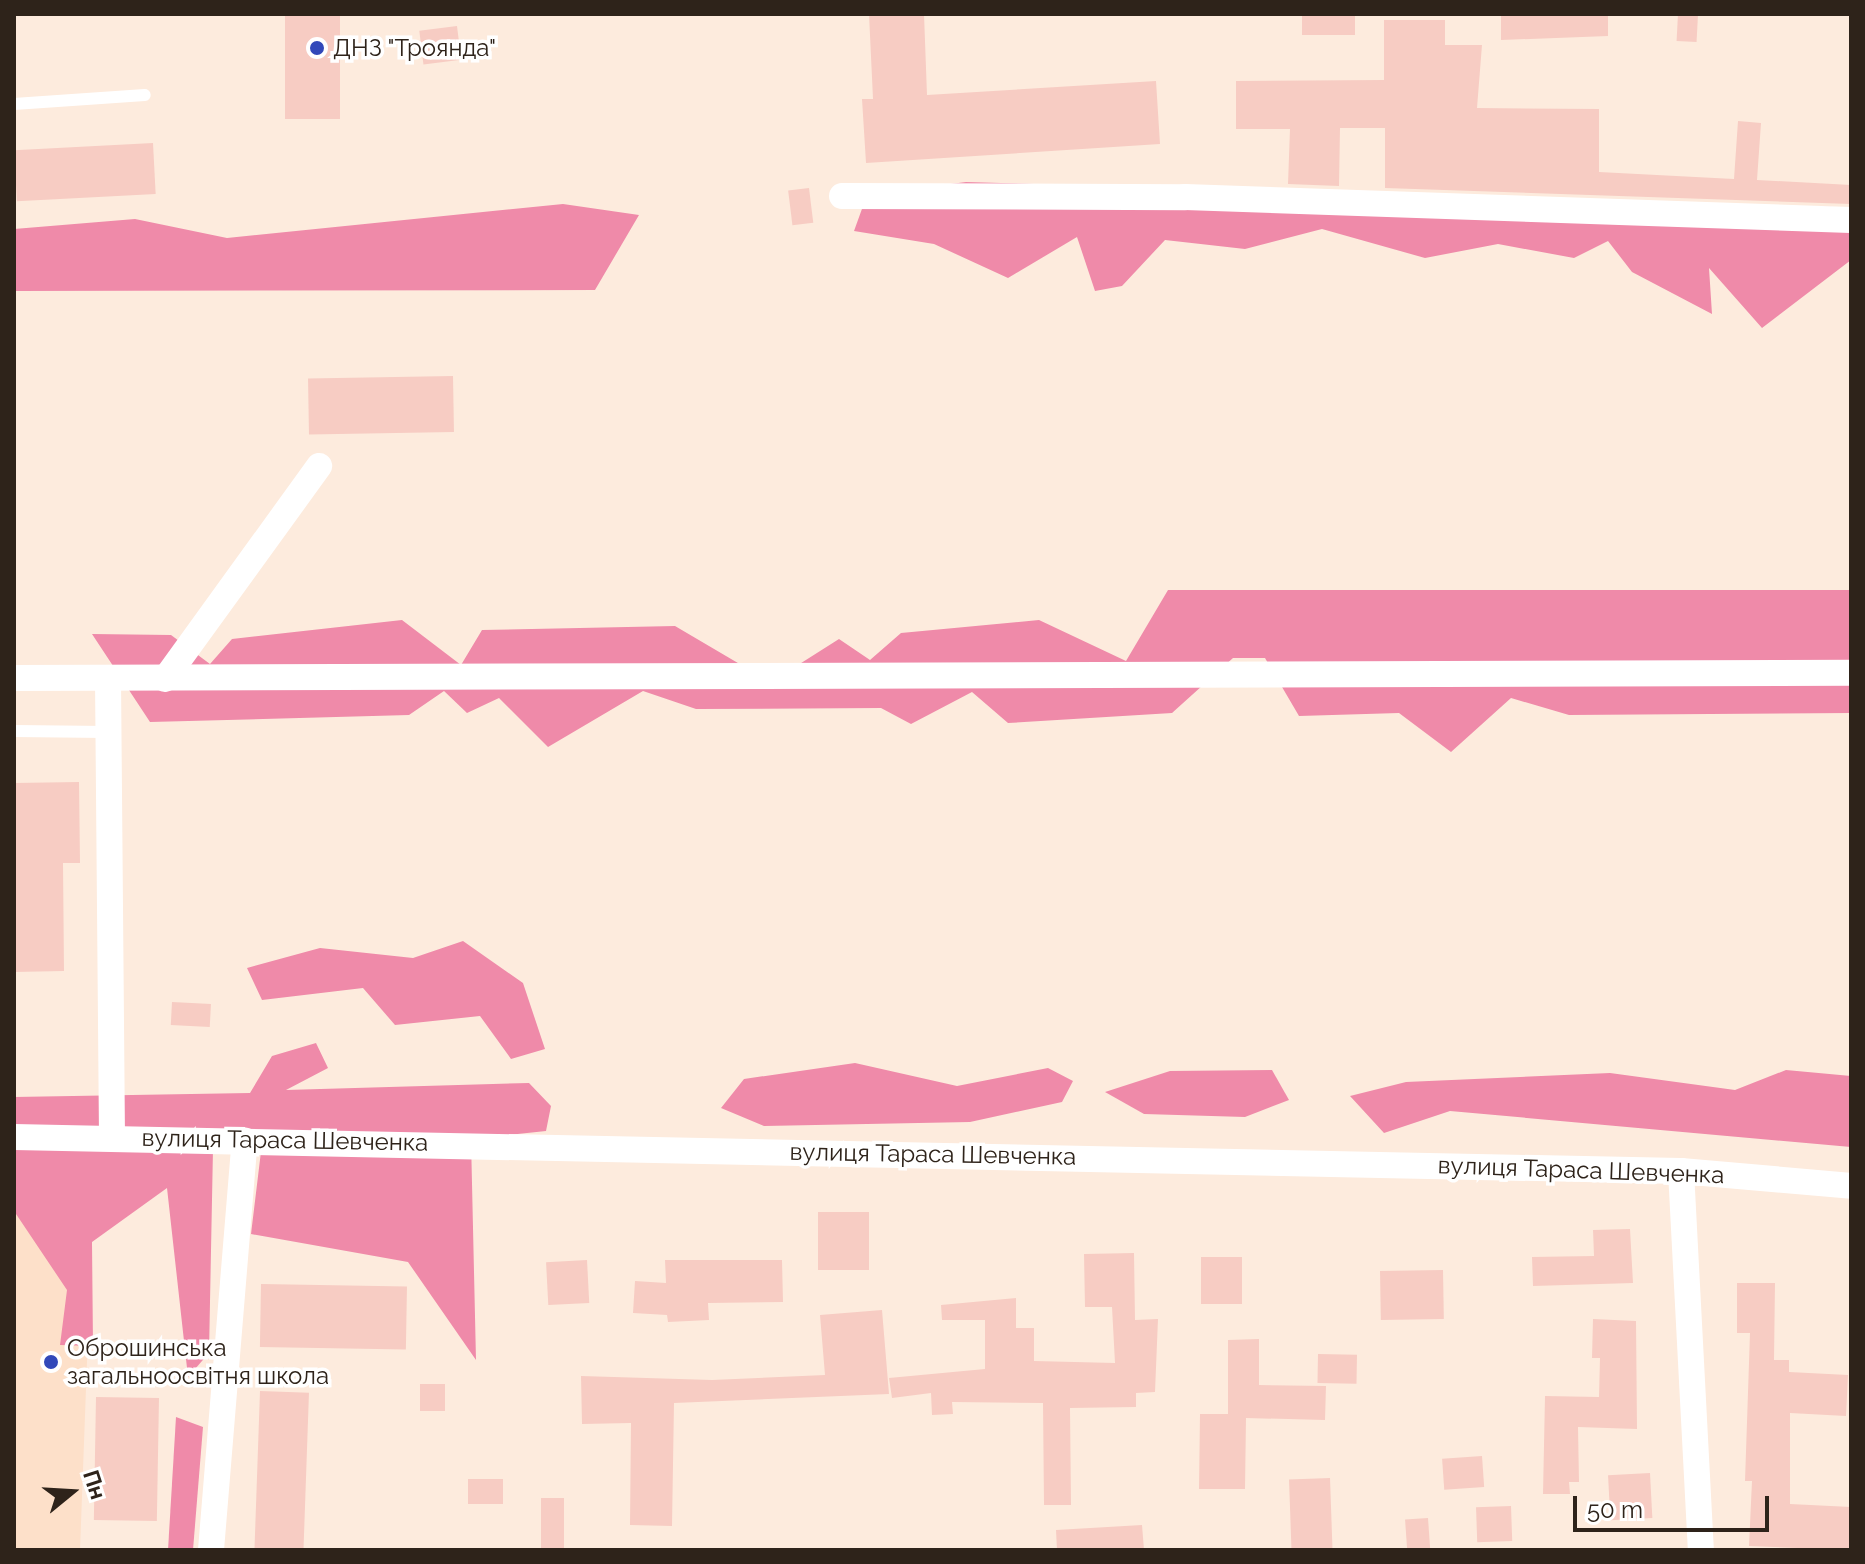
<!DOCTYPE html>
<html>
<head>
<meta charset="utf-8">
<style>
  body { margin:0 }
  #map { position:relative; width:1865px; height:1564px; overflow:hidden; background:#fdebdd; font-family:Raleway,sans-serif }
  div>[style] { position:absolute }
  .built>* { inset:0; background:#fde0c9 }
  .forest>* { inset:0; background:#ef8aa9 }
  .building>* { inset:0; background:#f7ccc3; transform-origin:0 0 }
  .service>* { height:12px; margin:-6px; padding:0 6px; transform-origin:6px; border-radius:6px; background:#fff }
  .minor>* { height:26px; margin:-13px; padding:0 13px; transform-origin:13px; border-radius:13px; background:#fff }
  .dots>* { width:22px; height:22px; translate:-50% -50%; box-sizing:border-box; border:4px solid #fff; border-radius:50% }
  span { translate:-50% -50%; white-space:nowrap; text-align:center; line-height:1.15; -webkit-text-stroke:7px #fff; paint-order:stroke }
  .poi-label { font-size:24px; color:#2e231a }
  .left { translate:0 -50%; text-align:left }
  .street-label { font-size:24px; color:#2e231a }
  .frame { position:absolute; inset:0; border:16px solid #2e231a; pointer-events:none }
  .north { position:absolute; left:32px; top:1452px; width:80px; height:80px; -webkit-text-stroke:6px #fff; paint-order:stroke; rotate:72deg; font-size:22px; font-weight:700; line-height:32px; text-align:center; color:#2e231a }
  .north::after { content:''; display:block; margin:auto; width:28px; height:36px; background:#2e231a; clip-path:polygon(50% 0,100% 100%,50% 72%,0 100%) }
  .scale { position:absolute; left:1573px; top:1496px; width:196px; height:36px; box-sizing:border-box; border:4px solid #2e231a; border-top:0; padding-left:10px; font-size:24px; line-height:28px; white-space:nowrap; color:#2e231a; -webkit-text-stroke:6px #fff; paint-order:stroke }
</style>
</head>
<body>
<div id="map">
  <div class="built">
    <div style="clip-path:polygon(14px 1171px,94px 1173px,80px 1550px,14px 1550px)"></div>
  </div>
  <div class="forest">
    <div style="clip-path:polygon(966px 182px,1833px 207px,1851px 213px,1851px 260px,1762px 328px,1709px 268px,1712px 314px,1632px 272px,1608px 241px,1574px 258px,1498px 244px,1425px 258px,1322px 229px,1245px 249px,1165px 240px,1122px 286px,1095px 291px,1077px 237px,1008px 278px,934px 244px,854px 231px,867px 195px)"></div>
    <div style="clip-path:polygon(563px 204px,639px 215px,595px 290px,14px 291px,14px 229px,135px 219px,227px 238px)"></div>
    <div style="clip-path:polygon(1168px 590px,1851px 590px,1851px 713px,1569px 715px,1511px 698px,1451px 752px,1399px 713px,1299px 716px,1265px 658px,1233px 658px,1172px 713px,1008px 723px,972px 692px,911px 724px,881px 708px,696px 709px,643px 691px,548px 747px,499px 698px,467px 713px,444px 691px,409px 715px,150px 722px,92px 634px,171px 635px,210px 664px,232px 639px,402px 620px,461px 665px,482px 630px,675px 626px,743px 666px,798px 665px,839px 639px,870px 660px,901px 633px,1039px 620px,1126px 661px)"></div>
    <div style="clip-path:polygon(463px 941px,523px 983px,545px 1049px,511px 1059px,480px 1016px,395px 1025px,363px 988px,262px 1000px,247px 968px,320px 948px,413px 958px)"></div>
    <div style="clip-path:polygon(316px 1043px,328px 1068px,286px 1090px,529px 1083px,551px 1106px,546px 1131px,471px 1139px,476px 1360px,408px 1262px,251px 1234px,263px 1135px,213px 1149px,209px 1353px,188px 1377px,167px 1188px,92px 1242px,93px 1346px,60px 1345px,67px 1290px,14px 1211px,14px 1097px,250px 1093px,272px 1056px)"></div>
    <div style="clip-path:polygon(855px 1063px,957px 1086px,1048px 1068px,1073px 1081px,1062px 1102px,970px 1122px,764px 1126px,721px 1108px,744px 1079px)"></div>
    <div style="clip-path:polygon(1272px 1070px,1289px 1100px,1245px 1117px,1144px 1114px,1105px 1092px,1170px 1071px)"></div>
    <div style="clip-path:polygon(1786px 1070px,1851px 1076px,1851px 1147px,1450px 1111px,1384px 1133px,1350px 1096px,1406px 1082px,1610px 1073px,1735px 1090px)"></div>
    <div style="clip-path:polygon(176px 1417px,203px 1427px,193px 1550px,168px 1550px)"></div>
  </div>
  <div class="building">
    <div style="left:285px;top:14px;width:55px;height:105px"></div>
    <div style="clip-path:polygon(869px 14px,924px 14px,927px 95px,1156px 81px,1160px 144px,866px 163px,862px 99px,873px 99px)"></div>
    <div style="left:1302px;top:14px;width:53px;height:21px"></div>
    <div style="clip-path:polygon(1501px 14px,1608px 14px,1608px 36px,1501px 40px)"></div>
    <div style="left:1678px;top:14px;width:20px;height:27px;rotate:3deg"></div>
    <div style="clip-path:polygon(1384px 20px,1445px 20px,1445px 45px,1482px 45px,1477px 108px,1599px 109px,1599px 172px,1734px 179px,1738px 121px,1761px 123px,1757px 180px,1851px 185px,1851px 204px,1385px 188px,1385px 128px,1340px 128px,1339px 186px,1288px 184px,1290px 129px,1236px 129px,1236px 81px,1384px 80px)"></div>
    <div style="left:457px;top:26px;width:34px;height:38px;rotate:83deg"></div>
    <div style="left:153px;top:143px;width:51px;height:139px;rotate:87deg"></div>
    <div style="left:809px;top:188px;width:35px;height:21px;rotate:83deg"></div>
    <div style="left:453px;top:376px;width:56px;height:145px;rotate:89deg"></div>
    <div style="clip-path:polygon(79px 782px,80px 863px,63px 863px,64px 971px,14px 972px,14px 783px)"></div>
    <div style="left:172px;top:1002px;width:39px;height:23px;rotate:3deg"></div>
    <div style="left:818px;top:1212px;width:51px;height:58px"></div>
    <div style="clip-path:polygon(1630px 1229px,1633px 1283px,1533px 1286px,1532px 1257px,1594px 1256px,1593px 1230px)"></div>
    <div style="clip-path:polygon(1134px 1253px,1135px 1320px,1158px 1319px,1155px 1392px,1136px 1393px,1136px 1407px,1070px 1408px,1071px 1505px,1044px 1505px,1043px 1403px,952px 1402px,953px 1414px,932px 1415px,931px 1393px,892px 1398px,889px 1378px,985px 1369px,985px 1320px,942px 1320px,941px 1305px,1016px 1298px,1016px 1328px,1034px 1328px,1034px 1361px,1115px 1363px,1112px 1307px,1085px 1307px,1084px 1254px)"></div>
    <div style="left:1242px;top:1257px;width:47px;height:41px;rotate:90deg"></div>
    <div style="left:587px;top:1260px;width:43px;height:41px;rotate:87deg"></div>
    <div style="clip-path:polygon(665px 1260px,782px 1260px,783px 1302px,708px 1303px,709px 1320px,668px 1322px,667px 1315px,633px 1313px,635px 1281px,666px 1283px)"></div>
    <div style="left:1443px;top:1270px;width:49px;height:63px;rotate:89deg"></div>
    <div style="clip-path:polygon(1737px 1283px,1775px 1283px,1774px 1360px,1789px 1360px,1789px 1372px,1848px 1375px,1846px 1416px,1790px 1413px,1790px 1504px,1851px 1507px,1851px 1550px,1749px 1546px,1752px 1481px,1745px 1481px,1750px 1333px,1737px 1333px)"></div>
    <div style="left:261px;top:1284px;width:146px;height:63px;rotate:1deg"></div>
    <div style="clip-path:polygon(882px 1310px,889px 1394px,674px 1403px,672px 1526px,630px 1525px,631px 1423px,582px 1424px,581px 1376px,712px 1380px,825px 1375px,820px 1315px)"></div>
    <div style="clip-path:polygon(1593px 1319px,1636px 1321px,1637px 1429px,1578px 1427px,1579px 1482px,1569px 1482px,1570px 1494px,1543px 1494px,1545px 1396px,1599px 1397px,1600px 1358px,1592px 1358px)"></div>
    <div style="clip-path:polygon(1259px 1339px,1259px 1385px,1326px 1386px,1325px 1420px,1246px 1418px,1245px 1489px,1199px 1489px,1200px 1414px,1228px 1414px,1228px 1340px)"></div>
    <div style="left:1318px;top:1354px;width:39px;height:29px;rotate:1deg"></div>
    <div style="left:420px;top:1384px;width:25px;height:27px"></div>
    <div style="left:260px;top:1391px;width:49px;height:159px;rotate:2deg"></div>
    <div style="left:96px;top:1397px;width:63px;height:123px;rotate:1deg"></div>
    <div style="left:1482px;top:1456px;width:31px;height:40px;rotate:86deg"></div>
    <div style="left:1650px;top:1473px;width:45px;height:42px;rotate:87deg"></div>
    <div style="left:1330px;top:1478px;width:72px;height:41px;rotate:88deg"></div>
    <div style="left:468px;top:1479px;width:35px;height:25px"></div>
    <div style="left:541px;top:1498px;width:23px;height:52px"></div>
    <div style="left:1511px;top:1506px;width:35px;height:35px;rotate:88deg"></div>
    <div style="left:1428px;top:1518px;width:32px;height:23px;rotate:86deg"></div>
    <div style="clip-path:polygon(1142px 1525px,1144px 1550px,1057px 1550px,1056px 1530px)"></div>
  </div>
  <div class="service">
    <div style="left:14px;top:104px;width:131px;rotate:-3.9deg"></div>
    <div style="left:14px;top:731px;width:94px;rotate:0.6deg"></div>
  </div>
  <div class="minor">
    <div style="left:842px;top:196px;width:343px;rotate:0.2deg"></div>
    <div style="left:1185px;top:197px;width:666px;rotate:1.98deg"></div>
    <div style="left:14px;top:678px;width:1837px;rotate:-0.16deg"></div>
    <div style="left:108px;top:679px;width:457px;rotate:89.5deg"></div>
    <div style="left:165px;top:679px;width:263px;rotate:-54.1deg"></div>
    <div style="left:14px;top:1137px;width:1667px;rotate:1.17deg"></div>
    <div style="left:1681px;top:1171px;width:171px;rotate:5deg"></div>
    <div style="left:1681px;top:1171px;width:380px;rotate:87deg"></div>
    <div style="left:211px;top:1550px;width:411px;rotate:-85.3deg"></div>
  </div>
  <div class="dots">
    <div style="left:317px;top:48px;background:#3248b9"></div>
    <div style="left:51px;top:1362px;background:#3248b9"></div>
  </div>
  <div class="poi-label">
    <span class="left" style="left:333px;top:48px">ДНЗ "Троянда"</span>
    <span class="left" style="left:67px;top:1362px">Оброшинська<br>загальноосвітня школа</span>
  </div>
  <div class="street-label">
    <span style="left:285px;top:1140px;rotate:1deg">вулиця Тараса Шевченка</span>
    <span style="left:933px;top:1154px;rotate:1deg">вулиця Тараса Шевченка</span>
    <span style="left:1581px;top:1170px;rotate:2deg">вулиця Тараса Шевченка</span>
  </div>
  <div class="frame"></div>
  <div class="north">Пн</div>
  <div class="scale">50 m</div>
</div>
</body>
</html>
